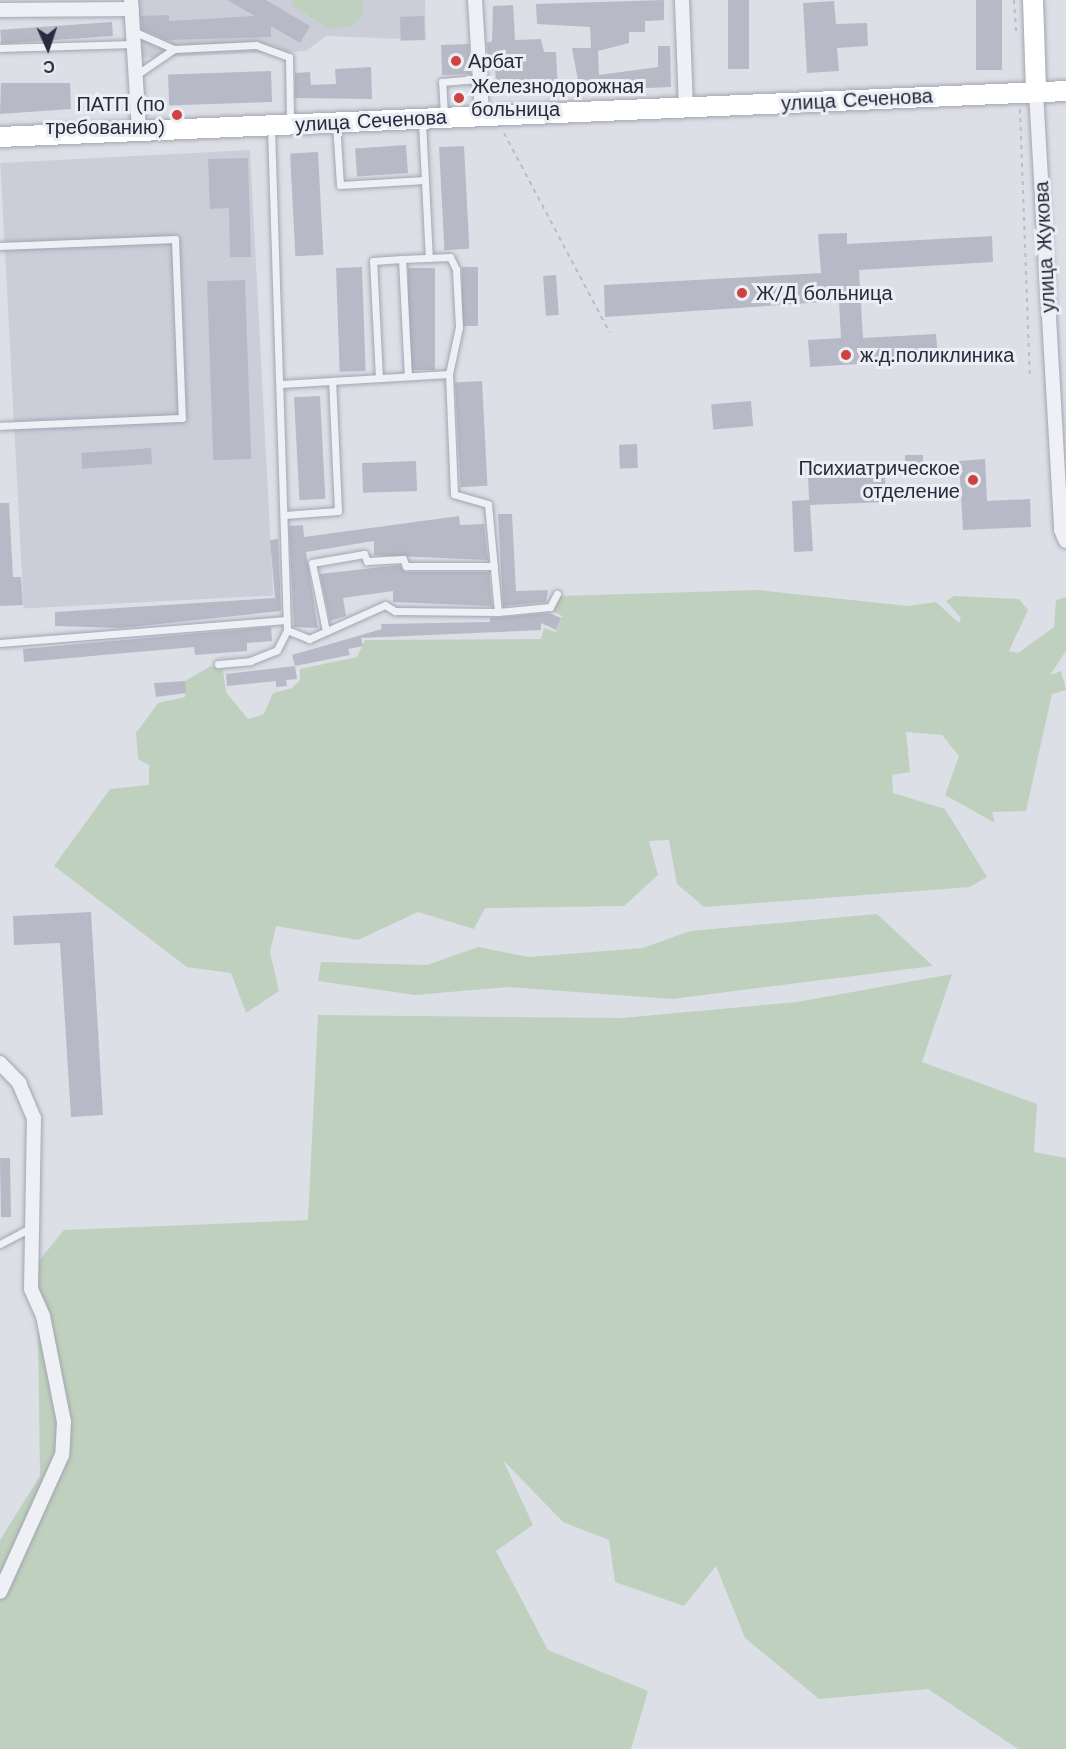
<!DOCTYPE html>
<html>
<head>
<meta charset="utf-8">
<style>
  body { margin:0 }
  #map { position:relative; width:1066px; height:1749px; overflow:hidden; background:#dddfe7; font-family:"Work Sans",sans-serif }
  div>[style] { position:absolute }
  .built>* { inset:0; background:#cbced9; transform-origin:0 0 }
  .green>* { inset:0; background:#bfd1be }
  .building>* { inset:0; background:#b7bac6; transform-origin:0 0 }
  .path>* { height:2px; margin-top:-1px; transform-origin:0; background:repeating-linear-gradient(90deg,#bbbdc5 0 4.5px,transparent 0 9px) }
  .roads { filter:drop-shadow(0 0 2px #a2a5b1) drop-shadow(0 0 2px #a2a5b1) }
  .lane>* { height:7px; margin:-3.5px; padding:0 3.5px; transform-origin:3.5px; border-radius:3.5px; background:#eff0f5 }
  .street>* { height:14px; margin:-7px; padding:0 7px; transform-origin:7px; border-radius:7px; background:#eff0f5 }
  .secondary>* { height:20px; margin:-10px; padding:0 10px; transform-origin:10px; border-radius:10px; background:#fff }
  .dots>* { width:16px; height:16px; translate:-50% -50%; box-sizing:border-box; border:3px solid #eceef4; border-radius:50% }
  span { translate:-50% -50%; white-space:nowrap; text-align:center; line-height:1.15; -webkit-text-stroke:6px #eceef4; paint-order:stroke }
  .poi-label { font-size:20px; color:#262b3d }
  .left { translate:0 -50%; text-align:left }
  .right { translate:-100% -50%; text-align:right }
  .street-label { font-size:20px; color:#262b3d }
  .north { position:absolute; left:18px; top:18px; width:60px; height:60px; -webkit-text-stroke:4px #eceef4; paint-order:stroke; rotate:177deg; font-size:16px; font-weight:700; line-height:24px; text-align:center; color:#262b3d }
  .north::after { content:''; display:block; margin:auto; width:21px; height:27px; background:#262b3d; clip-path:polygon(50% 0,100% 100%,50% 72%,0 100%) }
</style>
</head>
<body>
<div id="map">
  <div class="built">
    <div style="clip-path:polygon(138px 0,425px 0,426px 40px,326px 36px,306px 51px,140px 58px)"></div>
    <div style="left:250px;top:150px;width:446px;height:250px;rotate:87deg"></div>
  </div>
  <div class="green">
    <div style="clip-path:polygon(294px 0,363px 0,363px 13px,354px 26px,330px 29px,291px 5px)"></div>
    <div style="clip-path:polygon(758px 590px,908px 606px,936px 602px,959px 623px,961px 618px,946px 601px,954px 596px,1019px 599px,1028px 610px,1009px 651px,1018px 653px,1054px 627px,1056px 600px,1066px 597px,1066px 651px,1050px 675px,1061px 671px,1066px 690px,1052px 694px,1026px 811px,992px 812px,995px 823px,945px 795px,959px 756px,942px 735px,906px 732px,910px 772px,892px 775px,893px 793px,945px 809px,987px 877px,970px 887px,704px 907px,677px 884px,669px 840px,649px 841px,658px 875px,624px 906px,485px 908px,474px 929px,418px 912px,358px 940px,276px 926px,270px 952px,279px 991px,246px 1013px,231px 973px,187px 967px,54px 866px,110px 789px,149px 785px,149px 765px,138px 759px,136px 733px,158px 703px,185px 697px,185px 681px,211px 666px,223px 670px,226px 692px,248px 719px,264px 714px,273px 693px,292px 688px,300px 680px,300px 669px,357px 657px,365px 640px,541px 639px,544px 628px,556px 632px,562px 616px,553px 611px,560px 596px)"></div>
    <div style="clip-path:polygon(877px 914px,933px 966px,672px 999px,508px 987px,415px 995px,318px 981px,321px 962px,427px 965px,478px 947px,529px 957px,643px 948px,690px 931px)"></div>
    <div style="clip-path:polygon(952px 974px,922px 1062px,1037px 1104px,1034px 1152px,1066px 1158px,1066px 1749px,1018px 1749px,928px 1689px,819px 1699px,745px 1638px,716px 1566px,684px 1606px,615px 1582px,609px 1540px,563px 1522px,503px 1460px,533px 1525px,496px 1551px,548px 1650px,648px 1691px,631px 1749px,0 1749px,0 1540px,40px 1476px,37px 1263px,64px 1230px,308px 1220px,318px 1015px,622px 1018px,797px 1002px)"></div>
  </div>
  <div class="building">
    <div style="clip-path:polygon(227px 0,266px 0,310px 26px,300px 43px,271px 26px,271px 37px,167px 40px,142px 29px,141px 16px,169px 15px,169px 21px,255px 16px)"></div>
    <div style="clip-path:polygon(664px 0,664px 20px,645px 21px,645px 32px,629px 32px,629px 43px,598px 51px,599px 75px,658px 67px,658px 46px,670px 46px,671px 87px,580px 91px,572px 48px,591px 48px,590px 27px,537px 24px,536px 4px)"></div>
    <div style="left:728px;top:0;width:21px;height:69px"></div>
    <div style="left:976px;top:0;width:26px;height:70px"></div>
    <div style="clip-path:polygon(834px 1px,836px 24px,867px 23px,868px 46px,837px 48px,839px 71px,807px 73px,803px 3px)"></div>
    <div style="clip-path:polygon(513px 5px,515px 40px,541px 39px,544px 52px,556px 52px,558px 91px,496px 94px,495px 59px,488px 59px,487px 43px,492px 41px,493px 6px)"></div>
    <div style="left:424px;top:16px;width:24px;height:24px;rotate:88deg"></div>
    <div style="left:112px;top:22px;width:14px;height:112px;rotate:86deg"></div>
    <div style="left:469px;top:44px;width:30px;height:28px;rotate:88deg"></div>
    <div style="clip-path:polygon(371px 67px,372px 99px,295px 98px,295px 73px,310px 72px,311px 85px,336px 84px,335px 69px)"></div>
    <div style="left:271px;top:71px;width:31px;height:103px;rotate:88deg"></div>
    <div style="clip-path:polygon(1px 83px,70px 83px,71px 109px,0 114px)"></div>
    <div style="left:406px;top:145px;width:28px;height:51px;rotate:86deg"></div>
    <div style="left:464px;top:146px;width:103px;height:25px;rotate:87deg"></div>
    <div style="left:318px;top:152px;width:103px;height:28px;rotate:87deg"></div>
    <div style="clip-path:polygon(248px 158px,251px 257px,230px 257px,229px 208px,210px 209px,208px 159px)"></div>
    <div style="clip-path:polygon(847px 233px,847px 244px,992px 236px,993px 262px,859px 270px,863px 338px,936px 334px,938px 359px,810px 367px,808px 340px,841px 338px,839px 301px,605px 317px,604px 285px,821px 273px,818px 234px)"></div>
    <div style="left:362px;top:267px;width:104px;height:26px;rotate:88deg"></div>
    <div style="left:462px;top:267px;width:16px;height:59px"></div>
    <div style="left:408px;top:268px;width:27px;height:102px"></div>
    <div style="left:556px;top:275px;width:40px;height:13px;rotate:86deg"></div>
    <div style="left:245px;top:280px;width:179px;height:38px;rotate:88deg"></div>
    <div style="left:482px;top:381px;width:105px;height:27px;rotate:87deg"></div>
    <div style="left:320px;top:396px;width:103px;height:26px;rotate:87deg"></div>
    <div style="left:751px;top:401px;width:25px;height:40px;rotate:85deg"></div>
    <div style="left:637px;top:444px;width:24px;height:18px;rotate:88deg"></div>
    <div style="left:151px;top:448px;width:16px;height:70px;rotate:86deg"></div>
    <div style="left:923px;top:455px;width:16px;height:18px;rotate:90deg"></div>
    <div style="clip-path:polygon(985px 459px,987px 501px,1030px 499px,1031px 527px,963px 530px,959px 461px)"></div>
    <div style="left:416px;top:461px;width:30px;height:54px;rotate:88deg"></div>
    <div style="clip-path:polygon(885px 474px,886px 502px,810px 505px,813px 551px,794px 552px,792px 501px,809px 500px,808px 478px)"></div>
    <div style="clip-path:polygon(0 503px,9px 503px,13px 577px,21px 577px,23px 605px,0 606px)"></div>
    <div style="clip-path:polygon(498px 514px,512px 514px,516px 591px,548px 590px,546px 602px,503px 606px)"></div>
    <div style="clip-path:polygon(459px 516px,460px 525px,484px 524px,488px 560px,374px 555px,374px 541px,306px 552px,318px 628px,294px 627px,289px 526px,303px 525px,304px 537px)"></div>
    <div style="clip-path:polygon(278px 539px,281px 611px,121px 628px,55px 626px,55px 612px,275px 598px,270px 540px)"></div>
    <div style="clip-path:polygon(399px 565px,406px 572px,489px 572px,492px 606px,393px 602px,393px 591px,343px 598px,346px 616px,330px 621px,320px 574px)"></div>
    <div style="clip-path:polygon(549px 613px,561px 618px,556px 630px,541px 623px,541px 630px,361px 638px,363px 646px,348px 649px,350px 655px,295px 666px,292px 655px,382px 629px,381px 624px,490px 622px,490px 618px)"></div>
    <div style="clip-path:polygon(271px 627px,272px 641px,247px 643px,247px 651px,195px 655px,194px 647px,24px 662px,23px 649px)"></div>
    <div style="clip-path:polygon(295px 666px,297px 679px,286px 680px,287px 686px,276px 687px,276px 681px,227px 686px,226px 674px)"></div>
    <div style="clip-path:polygon(185px 681px,186px 693px,156px 697px,154px 683px)"></div>
    <div style="clip-path:polygon(91px 912px,103px 1115px,71px 1117px,60px 943px,14px 945px,13px 916px)"></div>
    <div style="left:10px;top:1158px;width:59px;height:10px;rotate:89deg"></div>
  </div>
  <div class="path">
    <div style="left:1014px;top:0;width:32px;rotate:86deg"></div>
    <div style="left:1020px;top:109px;width:267px;rotate:87.9deg"></div>
    <div style="left:504px;top:133px;width:226px;rotate:62.1deg"></div>
  </div>
  <div class="roads">
    <div class="lane">
      <div style="left:133px;top:31px;width:45px;rotate:23.7deg"></div>
      <div style="left:0;top:48px;width:133px;rotate:-1.7deg"></div>
      <div style="left:136px;top:75px;width:46px;rotate:-34.4deg"></div>
      <div style="left:174px;top:49px;width:82px;rotate:-2.8deg"></div>
      <div style="left:256px;top:45px;width:35px;rotate:20deg"></div>
      <div style="left:289px;top:57px;width:65px;rotate:89.1deg"></div>
      <div style="left:444px;top:116px;width:34px;rotate:-93deg"></div>
      <div style="left:442px;top:82px;width:38px;rotate:-5deg"></div>
      <div style="left:422px;top:122px;width:136px;rotate:87.1deg"></div>
      <div style="left:336px;top:123px;width:62px;rotate:86.3deg"></div>
      <div style="left:340px;top:185px;width:85px;rotate:-3.4deg"></div>
      <div style="left:271px;top:128px;width:502px;rotate:88.17deg"></div>
      <div style="left:287px;top:630px;width:24px;rotate:22deg"></div>
      <div style="left:309px;top:639px;width:83px;rotate:-24.1deg"></div>
      <div style="left:385px;top:605px;width:12px;rotate:31deg"></div>
      <div style="left:395px;top:611px;width:103px;rotate:0.6deg"></div>
      <div style="left:498px;top:612px;width:108px;rotate:-95.3deg"></div>
      <div style="left:488px;top:504px;width:35px;rotate:-164deg"></div>
      <div style="left:454px;top:494px;width:120px;rotate:-92.4deg"></div>
      <div style="left:449px;top:374px;width:48px;rotate:-78deg"></div>
      <div style="left:459px;top:327px;width:58px;rotate:-93deg"></div>
      <div style="left:456px;top:269px;width:13px;rotate:-117deg"></div>
      <div style="left:450px;top:257px;width:48px;rotate:177.6deg"></div>
      <div style="left:402px;top:259px;width:117px;rotate:87.1deg"></div>
      <div style="left:0;top:246px;width:175px;rotate:-2.3deg"></div>
      <div style="left:175px;top:239px;width:179px;rotate:87.8deg"></div>
      <div style="left:182px;top:418px;width:182px;rotate:177.5deg"></div>
      <div style="left:379px;top:378px;width:117px;rotate:-92.9deg"></div>
      <div style="left:373px;top:261px;width:29px;rotate:-4deg"></div>
      <div style="left:281px;top:384px;width:168px;rotate:-3.4deg"></div>
      <div style="left:284px;top:515px;width:54px;rotate:-4.2deg"></div>
      <div style="left:338px;top:511px;width:130px;rotate:-92.6deg"></div>
      <div style="left:498px;top:612px;width:52px;rotate:-5.5deg"></div>
      <div style="left:550px;top:607px;width:15px;rotate:-62deg"></div>
      <div style="left:326px;top:631px;width:69px;rotate:-101.6deg"></div>
      <div style="left:312px;top:563px;width:53px;rotate:-9.8deg"></div>
      <div style="left:364px;top:554px;width:8px;rotate:67deg"></div>
      <div style="left:367px;top:561px;width:36px;rotate:-3deg"></div>
      <div style="left:403px;top:559px;width:8px;rotate:67deg"></div>
      <div style="left:406px;top:566px;width:88px"></div>
      <div style="left:0;top:643px;width:287px;rotate:-4.6deg"></div>
      <div style="left:218px;top:664px;width:32px;rotate:-5deg"></div>
      <div style="left:250px;top:661px;width:29px;rotate:-22deg"></div>
      <div style="left:277px;top:650px;width:22px;rotate:-63deg"></div>
      <div style="left:0;top:1244px;width:36px;rotate:-28deg"></div>
    </div>
    <div class="street">
      <div style="left:131px;top:0;width:131px;rotate:86.5deg"></div>
      <div style="left:475px;top:0;width:116px;rotate:86.5deg"></div>
      <div style="left:682px;top:0;width:108px;rotate:87.9deg"></div>
      <div style="left:0;top:10px;width:132px;rotate:-0.4deg"></div>
      <div style="left:1036px;top:92px;width:439px;rotate:86.7deg"></div>
      <div style="left:1061px;top:530px;width:12px;rotate:66deg"></div>
      <div style="left:0;top:1063px;width:28px;rotate:46deg"></div>
      <div style="left:19px;top:1083px;width:38px;rotate:67deg"></div>
      <div style="left:34px;top:1118px;width:171px;rotate:91deg"></div>
      <div style="left:31px;top:1289px;width:30px;rotate:66deg"></div>
      <div style="left:43px;top:1316px;width:108px;rotate:78.8deg"></div>
      <div style="left:64px;top:1422px;width:33px;rotate:93deg"></div>
      <div style="left:62px;top:1455px;width:150px;rotate:114.3deg"></div>
    </div>
    <div class="secondary">
      <div style="left:1033px;top:0;width:92px;rotate:88.1deg"></div>
      <div style="left:0;top:137px;width:1067px;rotate:-2.47deg"></div>
    </div>
  </div>
  <div class="dots">
    <div style="left:456px;top:61px;background:#cd4341"></div>
    <div style="left:459px;top:98px;background:#cd4341"></div>
    <div style="left:177px;top:115px;background:#cd4341"></div>
    <div style="left:742px;top:293px;background:#cd4341"></div>
    <div style="left:846px;top:355px;background:#cd4341"></div>
    <div style="left:973px;top:480px;background:#cd4341"></div>
  </div>
  <div class="poi-label">
    <span class="left" style="left:468px;top:61px">Арбат</span>
    <span class="left" style="left:471px;top:98px">Железнодорожная<br>больница</span>
    <span class="right" style="left:165px;top:116px">ПАТП (по<br>требованию)</span>
    <span class="left" style="left:756px;top:293px">Ж/Д больница</span>
    <span class="left" style="left:860px;top:355px">ж.д.поликлиника</span>
    <span class="right" style="left:960px;top:480px">Психиатрическое<br>отделение</span>
  </div>
  <div class="street-label">
    <span style="left:857px;top:100px;rotate:-3deg">улица Сеченова</span>
    <span style="left:371px;top:121px;rotate:-3deg">улица Сеченова</span>
    <span style="left:1045px;top:247px;rotate:-93deg">улица Жукова</span>
  </div>
  <div class="north">С</div>
</div>
</body>
</html>
